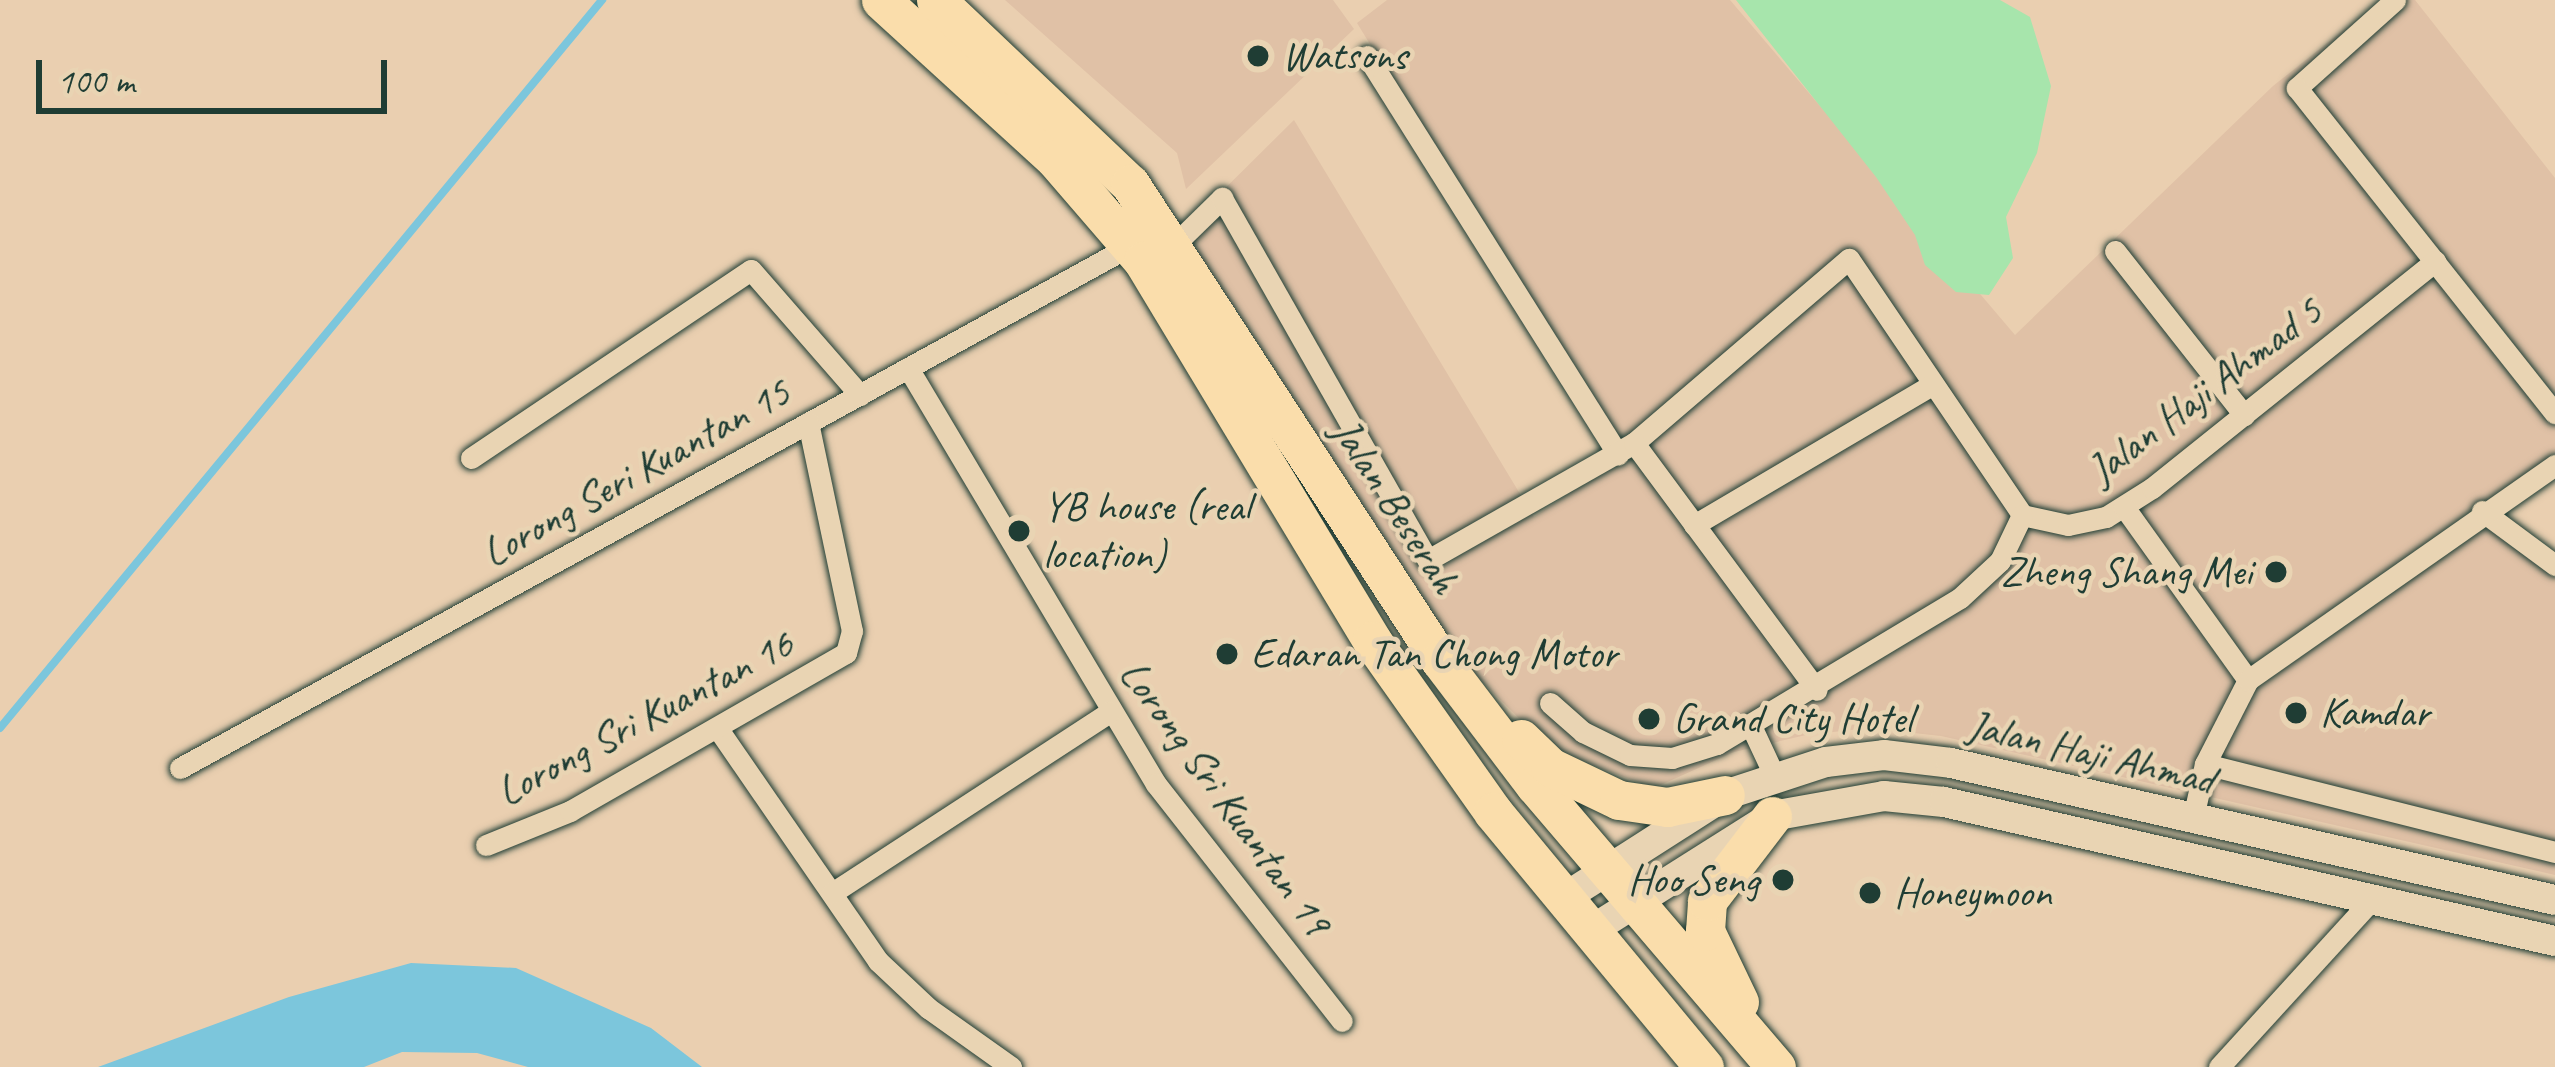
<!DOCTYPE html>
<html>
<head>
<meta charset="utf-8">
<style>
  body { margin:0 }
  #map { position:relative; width:2555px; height:1067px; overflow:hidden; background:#eacfb0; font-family:Caveat,sans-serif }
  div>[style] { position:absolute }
  .built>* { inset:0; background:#e0c1a6 }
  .green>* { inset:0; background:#a7e5ac }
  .water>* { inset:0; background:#7cc6dc }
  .stream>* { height:8px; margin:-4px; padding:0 4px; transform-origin:4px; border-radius:4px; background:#7cc6dc }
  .roads { filter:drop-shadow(0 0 3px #1f3d34) drop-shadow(0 0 3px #1f3d34) }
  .street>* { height:21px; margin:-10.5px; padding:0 10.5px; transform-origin:10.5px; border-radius:10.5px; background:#e9d4b3 }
  .secondary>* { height:30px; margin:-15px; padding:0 15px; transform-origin:15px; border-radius:15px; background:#e9d4b3 }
  .highway>* { height:39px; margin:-19.5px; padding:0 19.5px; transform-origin:19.5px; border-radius:19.5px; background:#faddab }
  .dots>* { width:33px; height:33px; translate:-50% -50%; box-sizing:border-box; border:6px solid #e9d4b3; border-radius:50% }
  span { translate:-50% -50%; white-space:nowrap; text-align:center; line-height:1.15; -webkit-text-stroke:9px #e9d4b3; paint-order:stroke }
  .poi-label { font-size:42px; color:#1f3d34 }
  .left { translate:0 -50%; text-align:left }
  .right { translate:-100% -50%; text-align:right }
  .street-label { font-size:42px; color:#1f3d34 }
  .scale { position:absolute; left:36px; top:60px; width:351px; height:54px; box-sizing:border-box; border:6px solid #1f3d34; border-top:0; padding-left:15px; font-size:36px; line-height:42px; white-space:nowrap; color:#1f3d34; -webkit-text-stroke:9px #e9d4b3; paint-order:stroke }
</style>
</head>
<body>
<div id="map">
  <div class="built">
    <div style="clip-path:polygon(1005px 0,1333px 0,1354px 29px,1186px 189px,1177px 153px)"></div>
    <div style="clip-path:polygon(1387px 0,1730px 0,2015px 335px,2273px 86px,2381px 0,2415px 0,2555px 178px,2555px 457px,2468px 513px,2555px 578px,2555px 875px,1941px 736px,1869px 728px,1806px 735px,1734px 752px,1654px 788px,1551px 750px,1384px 584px,1175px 238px,1294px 120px,1534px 517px,1623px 457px,1357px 23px)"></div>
  </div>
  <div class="green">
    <div style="clip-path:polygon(1736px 0,2000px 0,2030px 17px,2051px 86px,2037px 153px,2006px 217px,2013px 258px,1989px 295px,1956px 292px,1925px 265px,1915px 235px,1876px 177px)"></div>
  </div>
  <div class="water">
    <div style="clip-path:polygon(411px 963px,516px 968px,651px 1028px,702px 1067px,528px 1067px,477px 1053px,402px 1052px,364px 1067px,98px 1067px,289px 997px)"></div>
  </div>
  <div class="stream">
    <div style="left:0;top:728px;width:945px;rotate:-50.41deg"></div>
  </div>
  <div class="roads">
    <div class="street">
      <div style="left:2395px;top:0;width:132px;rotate:138.1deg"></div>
      <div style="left:2297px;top:88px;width:415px;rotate:51.6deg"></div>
      <div style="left:1367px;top:56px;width:471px;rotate:57.8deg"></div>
      <div style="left:1173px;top:246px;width:69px;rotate:-44.4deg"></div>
      <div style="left:1222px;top:198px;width:417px;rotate:60.4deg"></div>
      <div style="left:1428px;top:560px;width:237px;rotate:-29.6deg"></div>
      <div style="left:1634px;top:443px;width:283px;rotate:-40.6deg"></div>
      <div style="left:1849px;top:259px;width:309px;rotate:55.9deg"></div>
      <div style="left:2022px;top:515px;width:47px;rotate:12.3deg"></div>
      <div style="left:2068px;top:525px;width:39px;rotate:-12deg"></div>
      <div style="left:2106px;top:517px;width:54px;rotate:-32.2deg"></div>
      <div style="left:2152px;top:488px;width:363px;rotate:-38.7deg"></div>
      <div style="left:2115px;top:251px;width:209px;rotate:51.8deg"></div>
      <div style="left:908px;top:368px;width:484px;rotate:59.2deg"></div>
      <div style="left:1156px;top:784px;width:301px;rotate:51.9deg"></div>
      <div style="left:1634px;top:443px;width:307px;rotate:53.5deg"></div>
      <div style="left:471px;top:458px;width:337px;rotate:-33.9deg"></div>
      <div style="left:751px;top:270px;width:166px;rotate:48.9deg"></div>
      <div style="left:2124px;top:507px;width:213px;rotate:54.4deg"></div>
      <div style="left:2482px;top:511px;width:91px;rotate:36.5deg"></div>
      <div style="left:1694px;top:525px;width:277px;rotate:-30.5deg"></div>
      <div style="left:1550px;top:703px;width:44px;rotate:41.3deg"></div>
      <div style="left:1583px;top:732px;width:52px;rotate:26.1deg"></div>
      <div style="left:1630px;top:755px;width:42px;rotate:4.1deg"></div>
      <div style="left:1672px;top:758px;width:47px;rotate:-17.3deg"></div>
      <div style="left:1717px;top:744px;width:283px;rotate:-31deg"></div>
      <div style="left:1960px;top:598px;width:54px;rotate:-42.8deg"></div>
      <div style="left:2000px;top:561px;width:51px;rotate:-64.4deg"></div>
      <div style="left:1752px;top:728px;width:52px;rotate:64.9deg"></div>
      <div style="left:718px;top:729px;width:282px;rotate:55.4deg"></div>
      <div style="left:878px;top:961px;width:69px;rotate:43.2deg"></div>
      <div style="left:928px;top:1008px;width:102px;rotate:35.4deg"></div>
      <div style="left:2205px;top:764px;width:361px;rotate:14.1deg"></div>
      <div style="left:180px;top:768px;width:1084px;rotate:-28.79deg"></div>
      <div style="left:2193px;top:818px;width:55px;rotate:-77.5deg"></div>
      <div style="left:2205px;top:764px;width:94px;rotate:-62.9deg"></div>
      <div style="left:2248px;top:680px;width:375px;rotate:-35deg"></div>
      <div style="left:486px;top:845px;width:91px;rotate:-22deg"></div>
      <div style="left:570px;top:811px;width:318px;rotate:-29.8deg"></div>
      <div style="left:846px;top:653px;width:23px;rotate:-75deg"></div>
      <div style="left:852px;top:631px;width:213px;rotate:-101.9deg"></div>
      <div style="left:832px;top:893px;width:332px;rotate:-33.1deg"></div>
      <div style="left:2219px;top:1067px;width:230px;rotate:-47.6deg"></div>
    </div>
    <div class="secondary">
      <div style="left:1564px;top:898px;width:191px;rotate:-32.6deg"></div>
      <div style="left:1725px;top:795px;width:106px;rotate:-18.1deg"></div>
      <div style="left:1826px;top:762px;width:58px;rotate:-6.9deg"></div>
      <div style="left:1884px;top:755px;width:67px;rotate:6.8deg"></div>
      <div style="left:1951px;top:763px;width:619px;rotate:12.78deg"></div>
      <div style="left:1592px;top:930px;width:213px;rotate:-32.3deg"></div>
      <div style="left:1772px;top:816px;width:114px;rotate:-10.1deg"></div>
      <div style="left:1884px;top:796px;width:60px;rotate:5.7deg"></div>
      <div style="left:1944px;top:802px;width:627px;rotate:12.82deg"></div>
    </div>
    <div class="highway">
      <div style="left:881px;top:0;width:236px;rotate:42.4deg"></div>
      <div style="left:1055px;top:159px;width:135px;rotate:49.2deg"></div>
      <div style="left:1143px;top:261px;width:444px;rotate:58.9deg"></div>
      <div style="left:1372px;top:641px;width:209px;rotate:54.7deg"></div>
      <div style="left:1493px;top:812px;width:331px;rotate:50.4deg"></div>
      <div style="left:936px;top:0;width:267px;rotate:43.5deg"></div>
      <div style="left:1130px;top:184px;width:568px;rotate:56.93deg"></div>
      <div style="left:1440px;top:660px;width:157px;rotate:52.8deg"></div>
      <div style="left:1535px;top:785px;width:371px;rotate:49.5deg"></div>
      <div style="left:1521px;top:739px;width:40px;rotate:44deg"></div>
      <div style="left:1550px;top:767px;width:76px;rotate:25.6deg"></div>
      <div style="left:1619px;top:800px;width:49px;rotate:8.3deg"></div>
      <div style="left:1667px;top:807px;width:59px;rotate:-11.7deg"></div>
      <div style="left:1739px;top:1002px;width:79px;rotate:-115.6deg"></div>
      <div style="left:1705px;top:931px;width:30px;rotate:-86deg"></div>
      <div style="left:1707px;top:901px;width:107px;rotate:-52.6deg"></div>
    </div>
  </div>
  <div class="dots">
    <div style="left:1258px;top:56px;background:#1f3d34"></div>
    <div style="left:1019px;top:531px;background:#1f3d34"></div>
    <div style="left:2276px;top:572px;background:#1f3d34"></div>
    <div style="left:1227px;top:654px;background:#1f3d34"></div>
    <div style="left:2296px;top:713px;background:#1f3d34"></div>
    <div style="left:1649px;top:719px;background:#1f3d34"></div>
    <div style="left:1783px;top:880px;background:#1f3d34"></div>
    <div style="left:1870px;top:893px;background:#1f3d34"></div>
  </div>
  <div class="poi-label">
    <span class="left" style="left:1282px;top:56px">Watsons</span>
    <span class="left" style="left:1043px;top:531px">YB house (real<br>location)</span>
    <span class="right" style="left:2252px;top:572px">Zheng Shang Mei</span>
    <span class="left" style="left:1251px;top:654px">Edaran Tan Chong Motor</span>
    <span class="left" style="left:2320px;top:713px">Kamdar</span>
    <span class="left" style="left:1673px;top:719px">Grand City Hotel</span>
    <span class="right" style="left:1759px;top:880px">Hoo Seng</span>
    <span class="left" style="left:1894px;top:893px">Honeymoon</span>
  </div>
  <div class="street-label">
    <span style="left:2205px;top:391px;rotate:-37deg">Jalan Haji Ahmad 5</span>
    <span style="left:636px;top:473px;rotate:-29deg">Lorong Seri Kuantan 15</span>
    <span style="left:1395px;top:506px;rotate:57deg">Jalan Beserah</span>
    <span style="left:645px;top:718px;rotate:-28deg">Lorong Sri Kuantan 16</span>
    <span style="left:2091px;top:753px;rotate:13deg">Jalan Haji Ahmad</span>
    <span style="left:1225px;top:798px;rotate:54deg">Lorong Sri Kuantan 19</span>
  </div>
  <div class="scale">100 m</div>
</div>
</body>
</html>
